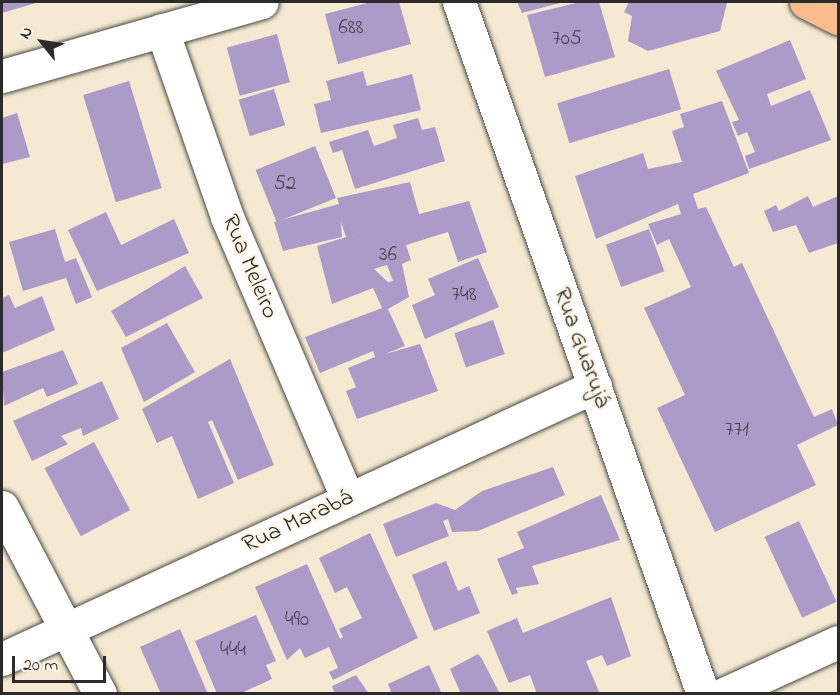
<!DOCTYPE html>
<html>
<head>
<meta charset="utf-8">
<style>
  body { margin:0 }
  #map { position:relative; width:840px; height:695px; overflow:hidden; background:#f5ead1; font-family:"Indie Flower",sans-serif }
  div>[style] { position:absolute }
  .building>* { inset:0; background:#ac9bc9; transform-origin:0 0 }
  .roads { filter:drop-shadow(0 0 2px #494844) drop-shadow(0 0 2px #494844) }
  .minor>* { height:33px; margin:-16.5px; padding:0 16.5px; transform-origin:16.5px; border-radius:16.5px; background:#fff }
  .tertiary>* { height:33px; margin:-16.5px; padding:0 16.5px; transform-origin:16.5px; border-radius:16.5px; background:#fff }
  .primary>* { height:33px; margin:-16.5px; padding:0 16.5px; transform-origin:16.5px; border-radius:16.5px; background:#fbbb8d }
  span { translate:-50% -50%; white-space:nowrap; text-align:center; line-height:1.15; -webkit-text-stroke:4.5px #fcf5e5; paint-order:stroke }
  .number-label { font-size:21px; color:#4b4752 }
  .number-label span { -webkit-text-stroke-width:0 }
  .street-label { font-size:24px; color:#2b2b2b }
  .frame { position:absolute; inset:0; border:3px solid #2b2b2b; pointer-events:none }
  .north { position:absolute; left:12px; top:12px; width:60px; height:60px; -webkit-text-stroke:4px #fcf5e5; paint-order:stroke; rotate:300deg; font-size:16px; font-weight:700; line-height:24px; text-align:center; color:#2b2b2b }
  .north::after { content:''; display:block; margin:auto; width:21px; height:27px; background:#2b2b2b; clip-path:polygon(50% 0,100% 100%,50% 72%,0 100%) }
  .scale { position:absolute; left:12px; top:656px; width:94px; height:27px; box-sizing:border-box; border:3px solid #2b2b2b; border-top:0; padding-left:8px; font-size:18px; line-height:21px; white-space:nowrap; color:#2b2b2b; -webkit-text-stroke:4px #fcf5e5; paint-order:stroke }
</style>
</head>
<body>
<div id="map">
  <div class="building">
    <div style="clip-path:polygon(2px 2px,39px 2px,2px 13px)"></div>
    <div style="clip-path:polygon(371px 2px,399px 2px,411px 44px,338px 64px,325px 14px)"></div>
    <div style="clip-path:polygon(517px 2px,564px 2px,522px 13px)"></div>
    <div style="clip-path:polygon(580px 2px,599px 2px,615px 57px,545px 77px,527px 15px)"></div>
    <div style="clip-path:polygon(629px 2px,725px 2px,727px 3px,720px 31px,648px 51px,628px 41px,632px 16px,624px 12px)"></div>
    <div style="left:277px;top:34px;width:50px;height:52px;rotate:75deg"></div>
    <div style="clip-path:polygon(790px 40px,806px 79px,767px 94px,771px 106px,810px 90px,831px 140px,749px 169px,745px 156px,755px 152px,747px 132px,738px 136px,732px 122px,739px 120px,716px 71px)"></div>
    <div style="left:669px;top:69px;width:42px;height:117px;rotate:73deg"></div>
    <div style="clip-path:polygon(363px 71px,367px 86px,412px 74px,421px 110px,321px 133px,314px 104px,331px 100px,326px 81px)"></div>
    <div style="left:129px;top:81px;width:112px;height:48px;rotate:73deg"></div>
    <div style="left:274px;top:89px;width:38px;height:37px;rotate:73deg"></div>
    <div style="clip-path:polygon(722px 101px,749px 173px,693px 194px,698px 209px,706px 207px,734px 267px,742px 263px,814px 417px,832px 409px,838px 425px,797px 445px,816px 485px,715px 532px,657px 408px,685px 395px,644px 308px,691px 287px,669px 239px,657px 245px,648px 224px,681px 214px,678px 204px,596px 239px,575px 176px,643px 153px,648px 169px,682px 162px,672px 131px,684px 127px,680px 114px)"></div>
    <div style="clip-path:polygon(17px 113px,30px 157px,2px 164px,2px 118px)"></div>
    <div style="clip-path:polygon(418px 118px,422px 130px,435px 127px,445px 161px,355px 189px,342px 150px,333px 153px,329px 142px,368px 130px,374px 146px,397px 138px,393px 125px)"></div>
    <div style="left:315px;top:146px;width:56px;height:64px;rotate:68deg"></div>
    <div style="clip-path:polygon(evenodd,410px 182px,419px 214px,469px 201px,487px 252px,458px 262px,448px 232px,406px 245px,411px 260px,402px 264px,409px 297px,388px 309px,405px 346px,385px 354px,420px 344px,438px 391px,357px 419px,346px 391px,356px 387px,348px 368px,375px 357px,373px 351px,320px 373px,305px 337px,382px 308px,373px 288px,332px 304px,317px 246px,382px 226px,346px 237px,341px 222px,342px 237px,283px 251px,274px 222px,339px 204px,337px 198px,410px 182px,387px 265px,393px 281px,388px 282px,374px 269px,387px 265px)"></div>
    <div style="clip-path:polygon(808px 196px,813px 207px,838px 196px,838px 243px,809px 253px,796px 225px,773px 232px,764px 211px,776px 205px,779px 211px)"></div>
    <div style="clip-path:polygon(106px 212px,121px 245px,174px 219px,189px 253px,97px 291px,68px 230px)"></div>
    <div style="clip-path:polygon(55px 229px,65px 262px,76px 258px,92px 297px,76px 304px,66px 278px,23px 291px,9px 242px)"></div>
    <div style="left:649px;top:229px;width:45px;height:46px;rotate:70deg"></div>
    <div style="clip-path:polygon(478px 258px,499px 307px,425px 339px,412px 305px,435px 295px,428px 279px)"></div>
    <div style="clip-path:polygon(185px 266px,203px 298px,126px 337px,111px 311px)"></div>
    <div style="clip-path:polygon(9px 295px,15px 308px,42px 296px,55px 330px,2px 353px,2px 298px)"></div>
    <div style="left:493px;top:320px;width:36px;height:41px;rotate:71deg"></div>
    <div style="clip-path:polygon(167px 323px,195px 372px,144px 402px,121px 348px)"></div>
    <div style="clip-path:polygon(63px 350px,78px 384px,47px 397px,43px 388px,4px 406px,2px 372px)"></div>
    <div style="clip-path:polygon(230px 359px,274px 465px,238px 480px,212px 420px,208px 422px,234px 483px,198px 499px,172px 436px,157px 443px,142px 409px)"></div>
    <div style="clip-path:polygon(102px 381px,119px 419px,83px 436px,81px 428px,61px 436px,68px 444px,32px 461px,13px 421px)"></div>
    <div style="left:94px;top:442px;width:77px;height:56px;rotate:62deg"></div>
    <div style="clip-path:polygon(553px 467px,565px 495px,478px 531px,452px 532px,448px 519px,443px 521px,449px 536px,396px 557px,383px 524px,436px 503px,455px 510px,482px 491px)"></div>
    <div style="clip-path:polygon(601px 495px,620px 540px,532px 566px,539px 584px,516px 588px,518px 593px,512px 595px,497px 559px,524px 548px,517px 532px)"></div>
    <div style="left:799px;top:521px;width:89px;height:38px;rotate:65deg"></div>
    <div style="clip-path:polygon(370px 533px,418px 638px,333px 680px,329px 672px,338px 668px,329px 647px,305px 658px,300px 648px,287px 660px,255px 587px,307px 564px,340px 639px,343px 637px,339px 629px,362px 618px,347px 587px,335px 593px,319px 558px)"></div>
    <div style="clip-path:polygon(446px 561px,458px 591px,469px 586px,480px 613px,434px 631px,412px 575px)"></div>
    <div style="clip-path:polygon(611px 597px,631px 656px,607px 666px,602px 655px,586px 661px,600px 694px,537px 694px,530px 675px,509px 683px,487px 631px,517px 618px,523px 633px)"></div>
    <div style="clip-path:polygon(256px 615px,276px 661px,266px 665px,272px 679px,239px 694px,217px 694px,195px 641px)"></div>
    <div style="clip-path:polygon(180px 629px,208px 694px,161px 694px,140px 647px)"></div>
    <div style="clip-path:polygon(478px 654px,482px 659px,500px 694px,461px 694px,450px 669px)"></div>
    <div style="clip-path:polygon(429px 665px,442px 694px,392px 694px,388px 684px)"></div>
    <div style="clip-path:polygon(356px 675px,369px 694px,335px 694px,332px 686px)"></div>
  </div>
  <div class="roads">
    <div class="minor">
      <div style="left:162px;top:30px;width:198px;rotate:70.8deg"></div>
      <div style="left:227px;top:217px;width:307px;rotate:66.8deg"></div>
      <div style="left:2px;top:76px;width:270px;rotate:-15.9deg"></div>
      <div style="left:2px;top:507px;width:211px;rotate:62.3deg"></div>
      <div style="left:2px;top:659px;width:653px;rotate:-24.72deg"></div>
      <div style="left:724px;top:694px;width:125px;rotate:-24.5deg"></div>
    </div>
    <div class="tertiary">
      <div style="left:459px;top:2px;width:734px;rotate:70.58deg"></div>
    </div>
    <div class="primary">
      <div style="left:806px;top:2px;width:36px;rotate:27deg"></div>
    </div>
  </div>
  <div class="number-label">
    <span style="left:351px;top:28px">688</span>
    <span style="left:567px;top:39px">705</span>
    <span style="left:285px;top:184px">52</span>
    <span style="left:388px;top:255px">36</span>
    <span style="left:464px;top:295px">748</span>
    <span style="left:737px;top:430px">771</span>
    <span style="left:297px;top:620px">490</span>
    <span style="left:233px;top:650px">444</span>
  </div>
  <div class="street-label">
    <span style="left:249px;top:267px;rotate:67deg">Rua Meleiro</span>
    <span style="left:581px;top:348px;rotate:70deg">Rua Guarujá</span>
    <span style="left:298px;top:522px;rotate:-25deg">Rua Marabá</span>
  </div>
  <div class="frame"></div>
  <div class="north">N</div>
  <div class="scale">20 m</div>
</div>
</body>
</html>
